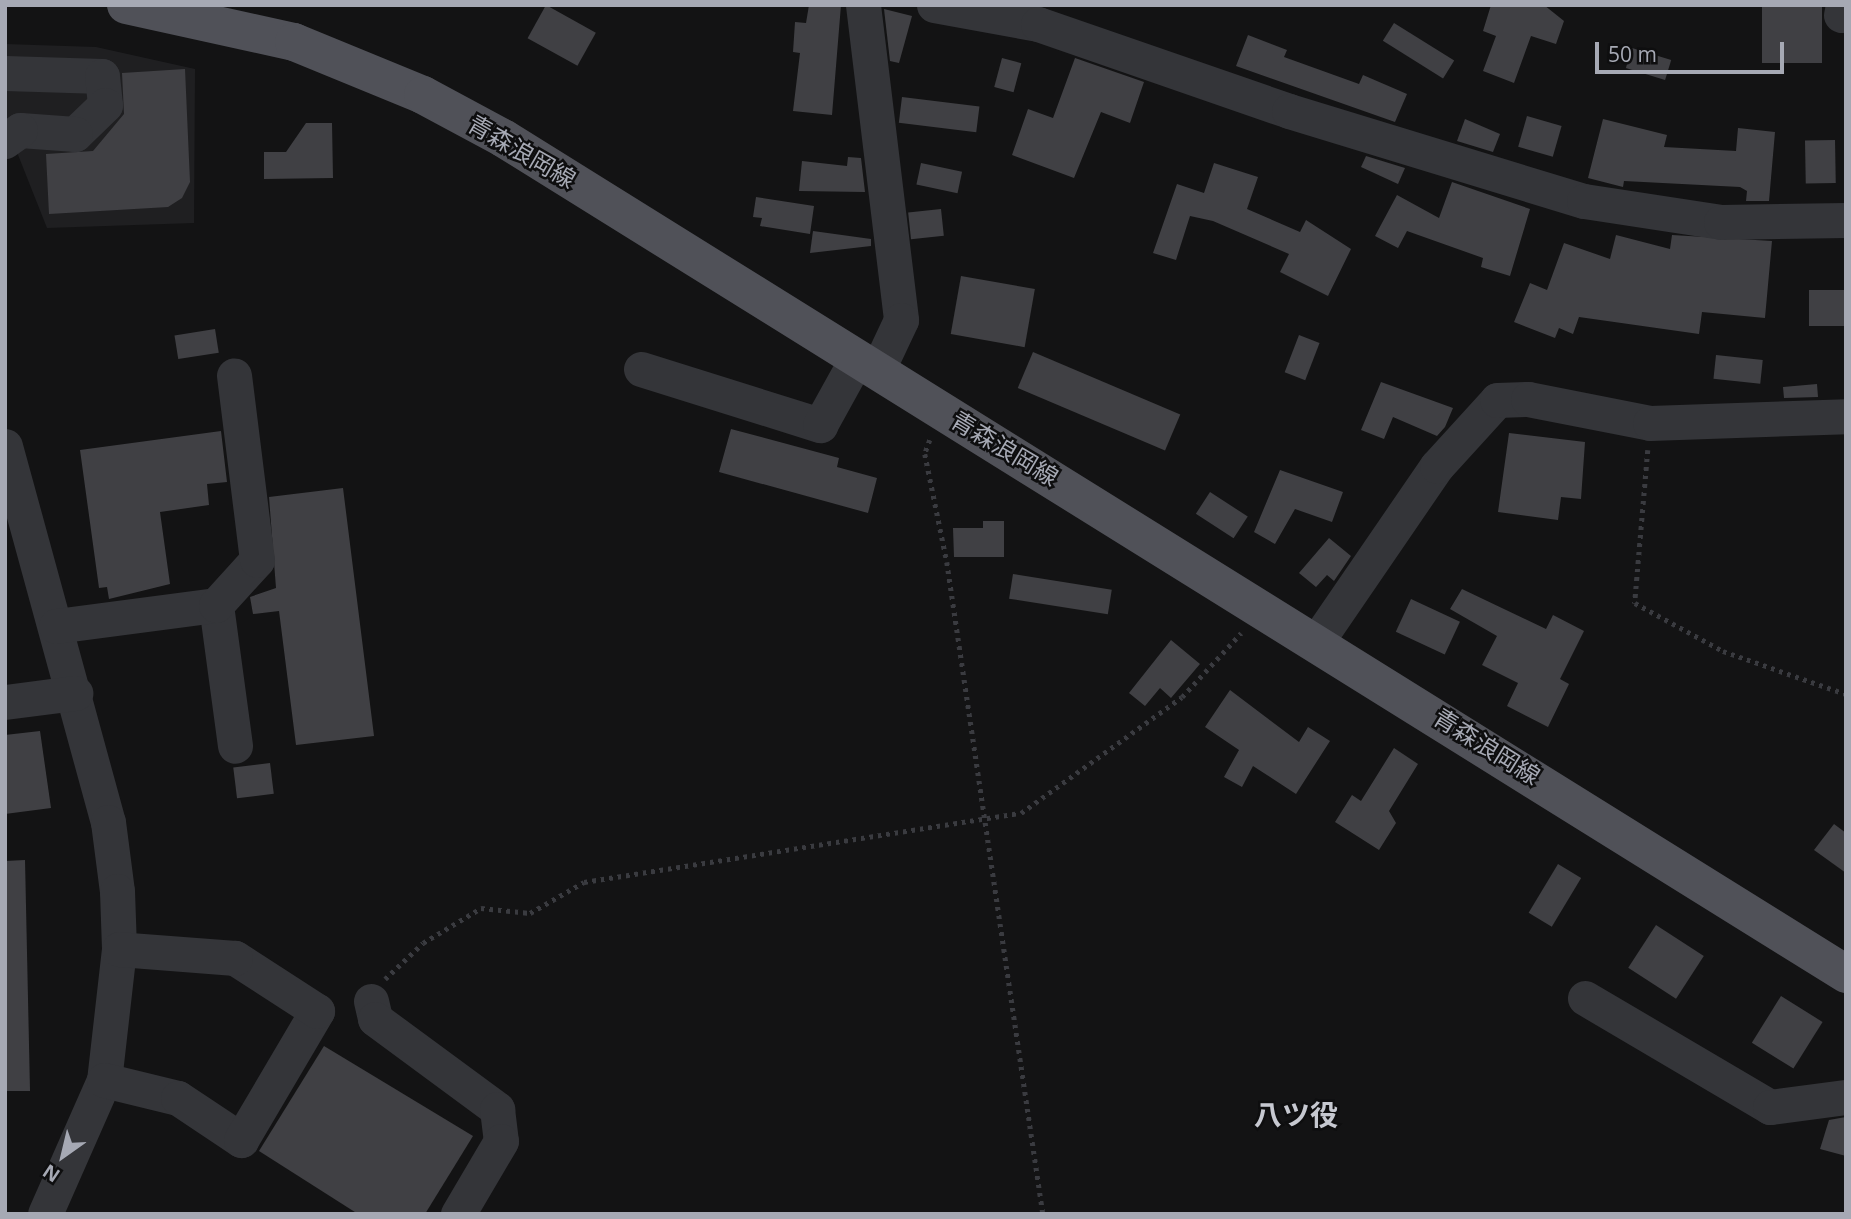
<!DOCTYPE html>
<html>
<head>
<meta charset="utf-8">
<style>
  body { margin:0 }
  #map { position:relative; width:1851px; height:1219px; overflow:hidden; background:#131314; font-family:"Open Sans","Noto Sans JP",sans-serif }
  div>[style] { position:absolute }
  .built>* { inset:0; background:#1f1f21 }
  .building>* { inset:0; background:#404044; transform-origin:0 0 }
  .path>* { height:4.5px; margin-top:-2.25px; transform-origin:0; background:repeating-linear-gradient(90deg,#3a3b40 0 3.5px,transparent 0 8.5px) }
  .minor>* { height:35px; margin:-17.5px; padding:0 17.5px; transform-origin:17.5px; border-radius:17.5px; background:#343539 }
  .major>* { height:38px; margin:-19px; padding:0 19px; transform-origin:19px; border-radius:19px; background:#505158 }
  span { translate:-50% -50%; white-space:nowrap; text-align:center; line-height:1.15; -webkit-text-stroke:5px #0e0e0f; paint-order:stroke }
  .street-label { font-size:24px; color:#a6a9b4 }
  .quarter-label { font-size:28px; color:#c6c8d0; font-weight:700 }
  .frame { position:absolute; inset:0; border:7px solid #a6a9b4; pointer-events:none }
  .north { position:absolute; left:28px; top:1121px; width:70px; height:70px; -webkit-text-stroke:5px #0e0e0f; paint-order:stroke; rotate:214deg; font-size:19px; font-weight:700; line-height:28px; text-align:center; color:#a6a9b4 }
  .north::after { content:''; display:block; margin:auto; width:24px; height:32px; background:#a6a9b4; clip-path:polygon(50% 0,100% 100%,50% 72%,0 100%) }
  .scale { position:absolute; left:1595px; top:42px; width:189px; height:32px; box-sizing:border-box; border:4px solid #a6a9b4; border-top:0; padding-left:9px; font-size:21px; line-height:24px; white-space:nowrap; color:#a6a9b4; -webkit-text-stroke:5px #0e0e0f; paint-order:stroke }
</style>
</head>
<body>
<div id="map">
  <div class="built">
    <div style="clip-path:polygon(5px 44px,96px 47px,195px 69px,194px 223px,47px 228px,5px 122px)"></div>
  </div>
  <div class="building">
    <div style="left:546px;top:5px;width:57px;height:38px;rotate:29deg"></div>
    <div style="clip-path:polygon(809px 5px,841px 5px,832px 115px,793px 111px,800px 53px,793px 52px,795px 22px,806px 23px)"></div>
    <div style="clip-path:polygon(1491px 5px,1544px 5px,1564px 21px,1556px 44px,1531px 36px,1514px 83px,1483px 71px,1496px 36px,1483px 31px)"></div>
    <div style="left:1762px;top:5px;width:60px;height:58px"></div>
    <div style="clip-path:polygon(884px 9px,912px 16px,899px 63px,890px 61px)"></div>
    <div style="left:1394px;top:23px;width:71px;height:21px;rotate:32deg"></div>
    <div style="clip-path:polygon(1248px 35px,1287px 50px,1284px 57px,1359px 84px,1363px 75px,1407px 94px,1395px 122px,1236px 66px)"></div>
    <div style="left:1632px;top:48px;width:41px;height:21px;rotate:17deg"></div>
    <div style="left:1002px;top:58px;width:20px;height:30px;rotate:15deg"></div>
    <div style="clip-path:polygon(1075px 58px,1144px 82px,1130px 123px,1101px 112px,1074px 178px,1012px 155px,1028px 109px,1053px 118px)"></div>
    <div style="clip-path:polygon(185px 69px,190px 182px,182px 198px,168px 207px,49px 214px,46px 154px,93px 151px,124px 114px,122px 73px)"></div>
    <div style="left:902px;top:97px;width:78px;height:26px;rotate:7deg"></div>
    <div style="left:1527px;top:116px;width:36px;height:32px;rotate:16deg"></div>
    <div style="clip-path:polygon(1465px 119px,1500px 134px,1493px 152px,1457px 141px)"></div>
    <div style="clip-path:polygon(1603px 119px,1667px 135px,1664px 147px,1736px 151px,1738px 128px,1775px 132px,1769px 201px,1746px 201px,1747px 191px,1740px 187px,1624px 181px,1623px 187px,1588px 178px)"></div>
    <div style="clip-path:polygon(306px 123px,332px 123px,333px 178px,264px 179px,264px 152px,286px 152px)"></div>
    <div style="left:1835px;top:140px;width:43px;height:30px;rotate:89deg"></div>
    <div style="clip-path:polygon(1366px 156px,1405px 168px,1398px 184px,1361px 167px)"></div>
    <div style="clip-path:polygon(848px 157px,861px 158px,865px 192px,799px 191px,802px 161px,847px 166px)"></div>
    <div style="left:921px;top:163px;width:42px;height:22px;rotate:12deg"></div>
    <div style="clip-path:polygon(1214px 163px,1258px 177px,1247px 209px,1300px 232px,1306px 220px,1351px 249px,1328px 296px,1280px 272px,1289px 254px,1213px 221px,1190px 216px,1176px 260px,1153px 253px,1177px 184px,1204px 193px)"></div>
    <div style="clip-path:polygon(1452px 182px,1530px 209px,1510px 276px,1481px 267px,1483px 258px,1407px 231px,1398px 248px,1375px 236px,1397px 195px,1439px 218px)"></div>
    <div style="clip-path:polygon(756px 197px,814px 206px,810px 234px,760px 226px,762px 218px,753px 217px)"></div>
    <div style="left:941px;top:209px;width:27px;height:33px;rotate:84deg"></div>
    <div style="clip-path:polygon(813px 231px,871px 239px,871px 246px,810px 253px)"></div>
    <div style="clip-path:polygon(1616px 235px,1670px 249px,1672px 235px,1772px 241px,1765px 318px,1702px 312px,1699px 334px,1579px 317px,1573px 334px,1559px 328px,1555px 338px,1514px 322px,1530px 283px,1547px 290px,1564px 243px,1610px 259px)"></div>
    <div style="left:961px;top:276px;width:75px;height:59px;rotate:10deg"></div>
    <div style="left:1846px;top:290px;width:36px;height:37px;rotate:90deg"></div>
    <div style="left:215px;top:329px;width:24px;height:41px;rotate:81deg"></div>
    <div style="left:1299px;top:335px;width:22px;height:40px;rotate:21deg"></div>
    <div style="left:1033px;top:352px;width:160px;height:39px;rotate:23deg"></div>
    <div style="left:1716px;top:355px;width:47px;height:24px;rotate:6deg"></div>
    <div style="clip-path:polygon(1381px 382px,1453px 408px,1445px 427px,1437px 436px,1393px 417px,1384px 439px,1361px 430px)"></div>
    <div style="clip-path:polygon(1817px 384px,1818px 397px,1784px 398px,1783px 387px)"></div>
    <div style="clip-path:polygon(731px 429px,839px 458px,837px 467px,877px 478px,868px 513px,719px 472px)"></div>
    <div style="clip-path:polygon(221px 431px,227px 482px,207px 484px,209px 505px,160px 512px,170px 584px,109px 599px,107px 587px,99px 588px,80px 450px)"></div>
    <div style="clip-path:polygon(1509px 433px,1585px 442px,1581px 499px,1561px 497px,1558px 520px,1498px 512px)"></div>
    <div style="clip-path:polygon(1280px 470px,1343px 492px,1332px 522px,1295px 509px,1275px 544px,1254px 532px)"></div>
    <div style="clip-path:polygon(343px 488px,374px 736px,296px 745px,279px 611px,253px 614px,250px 597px,276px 588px,269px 497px)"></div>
    <div style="left:1210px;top:492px;width:45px;height:26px;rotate:33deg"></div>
    <div style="clip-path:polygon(983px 521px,1004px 521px,1004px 557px,954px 557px,953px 528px,983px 528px)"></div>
    <div style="clip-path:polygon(1329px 538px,1351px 556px,1334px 581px,1327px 575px,1316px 587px,1299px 573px)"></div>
    <div style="left:1013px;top:574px;width:100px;height:25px;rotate:9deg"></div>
    <div style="clip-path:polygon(1462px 589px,1546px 629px,1553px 615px,1584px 631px,1560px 679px,1569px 684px,1548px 727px,1507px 706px,1518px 683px,1482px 665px,1497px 636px,1450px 609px)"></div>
    <div style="left:1411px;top:599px;width:54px;height:36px;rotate:25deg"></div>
    <div style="clip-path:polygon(1171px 640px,1200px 664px,1171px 698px,1160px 688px,1145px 706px,1129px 693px)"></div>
    <div style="clip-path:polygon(1230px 690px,1299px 742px,1308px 727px,1330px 741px,1296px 794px,1253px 766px,1242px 787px,1224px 777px,1239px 750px,1205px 727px)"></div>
    <div style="clip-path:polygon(40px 731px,51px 808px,5px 814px,5px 735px)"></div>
    <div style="clip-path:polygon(1394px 748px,1418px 764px,1389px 811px,1396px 823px,1379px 850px,1335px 822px,1352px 795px,1361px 801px)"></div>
    <div style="left:270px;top:763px;width:31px;height:37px;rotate:83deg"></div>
    <div style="clip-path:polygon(1834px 824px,1846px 833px,1846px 873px,1814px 850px)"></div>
    <div style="clip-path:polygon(25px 860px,30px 1091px,5px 1091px,5px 861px)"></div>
    <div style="left:1558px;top:864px;width:27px;height:57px;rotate:31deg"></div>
    <div style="left:1656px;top:925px;width:57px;height:51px;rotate:33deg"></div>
    <div style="left:1781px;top:996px;width:49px;height:55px;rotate:32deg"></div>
    <div style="clip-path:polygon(324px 1046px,473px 1136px,425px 1214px,358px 1214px,259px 1151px)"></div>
    <div style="clip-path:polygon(1846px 1117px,1846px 1156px,1820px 1149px,1829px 1120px)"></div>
  </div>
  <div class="path">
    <div style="left:930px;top:440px;width:15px;rotate:110deg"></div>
    <div style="left:925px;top:454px;width:110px;rotate:78.5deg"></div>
    <div style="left:947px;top:562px;width:659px;rotate:81.62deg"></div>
    <div style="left:1648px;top:450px;width:154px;rotate:94.9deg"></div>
    <div style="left:1635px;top:603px;width:100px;rotate:28.6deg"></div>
    <div style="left:1723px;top:651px;width:130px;rotate:19.3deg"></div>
    <div style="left:385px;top:979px;width:52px;rotate:-43.5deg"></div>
    <div style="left:423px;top:943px;width:68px;rotate:-31.1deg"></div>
    <div style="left:481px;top:908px;width:49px;rotate:5.8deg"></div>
    <div style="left:530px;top:913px;width:62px;rotate:-29.9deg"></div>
    <div style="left:584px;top:882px;width:442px;rotate:-9deg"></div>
    <div style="left:1021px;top:813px;width:198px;rotate:-35.8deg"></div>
    <div style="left:1182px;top:697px;width:87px;rotate:-47.3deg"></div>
  </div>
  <div class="minor">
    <div style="left:863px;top:5px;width:317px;rotate:83.1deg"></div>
    <div style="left:901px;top:320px;width:56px;rotate:115.2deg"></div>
    <div style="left:934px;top:5px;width:106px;rotate:10.4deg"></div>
    <div style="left:1038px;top:24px;width:266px;rotate:19.1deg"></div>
    <div style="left:1289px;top:111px;width:308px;rotate:17deg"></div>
    <div style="left:1584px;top:201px;width:139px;rotate:8.7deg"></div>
    <div style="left:1721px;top:222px;width:125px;rotate:-0.9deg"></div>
    <div style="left:1841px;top:15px;width:10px;rotate:-79deg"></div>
    <div style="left:5px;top:73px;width:97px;rotate:1.8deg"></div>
    <div style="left:102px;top:76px;width:29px;rotate:84deg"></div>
    <div style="left:105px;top:105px;width:42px;rotate:136deg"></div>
    <div style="left:75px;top:134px;width:55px;rotate:-175.8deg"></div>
    <div style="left:20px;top:130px;width:19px;rotate:144deg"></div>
    <div style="left:641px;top:369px;width:188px;rotate:17.4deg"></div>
    <div style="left:820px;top:425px;width:77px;rotate:-61.1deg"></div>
    <div style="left:5px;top:446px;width:390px;rotate:74.7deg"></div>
    <div style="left:108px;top:822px;width:70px;rotate:82.6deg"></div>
    <div style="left:117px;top:891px;width:58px;rotate:88deg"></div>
    <div style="left:119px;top:949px;width:132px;rotate:96.5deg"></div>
    <div style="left:104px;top:1080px;width:146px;rotate:113.8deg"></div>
    <div style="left:216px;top:605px;width:142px;rotate:82.3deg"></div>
    <div style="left:56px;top:626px;width:161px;rotate:-7.5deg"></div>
    <div style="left:216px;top:605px;width:61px;rotate:-47.7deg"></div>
    <div style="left:257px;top:560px;width:186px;rotate:-97.1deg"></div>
    <div style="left:1317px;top:641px;width:212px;rotate:-55.6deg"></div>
    <div style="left:1437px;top:466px;width:89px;rotate:-47.7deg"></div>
    <div style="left:1497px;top:400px;width:31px;rotate:-2deg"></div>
    <div style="left:1528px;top:399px;width:124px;rotate:11.1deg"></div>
    <div style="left:1650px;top:423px;width:196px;rotate:-2deg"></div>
    <div style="left:5px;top:702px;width:71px;rotate:-7.3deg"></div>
    <div style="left:1585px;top:998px;width:215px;rotate:30.5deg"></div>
    <div style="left:1770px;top:1107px;width:77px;rotate:-7.5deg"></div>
    <div style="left:371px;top:1001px;width:18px;rotate:77deg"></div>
    <div style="left:375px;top:1019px;width:152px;rotate:36.4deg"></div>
    <div style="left:497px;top:1109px;width:32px;rotate:83deg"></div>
    <div style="left:501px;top:1141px;width:85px;rotate:120.5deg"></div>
    <div style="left:104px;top:1080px;width:76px;rotate:13.7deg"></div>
    <div style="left:178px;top:1098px;width:76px;rotate:33.7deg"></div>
    <div style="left:241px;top:1140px;width:150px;rotate:-59.5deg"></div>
    <div style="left:317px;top:1011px;width:98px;rotate:-147.1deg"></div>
    <div style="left:235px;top:958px;width:116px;rotate:-175.6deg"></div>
  </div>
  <div class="major">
    <div style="left:126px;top:5px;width:172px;rotate:12.4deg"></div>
    <div style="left:294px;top:42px;width:139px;rotate:22.3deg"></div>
    <div style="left:423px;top:95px;width:91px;rotate:28.3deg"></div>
    <div style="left:503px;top:138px;width:1582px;rotate:31.9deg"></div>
  </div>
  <div class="street-label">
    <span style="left:522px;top:151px;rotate:30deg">青森浪岡線</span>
    <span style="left:1005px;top:448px;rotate:31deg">青森浪岡線</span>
    <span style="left:1487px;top:746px;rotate:32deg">青森浪岡線</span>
  </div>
  <div class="quarter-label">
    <span style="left:1296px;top:1114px">八ツ役</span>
  </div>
  <div class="frame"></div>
  <div class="north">N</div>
  <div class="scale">50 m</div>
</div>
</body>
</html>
